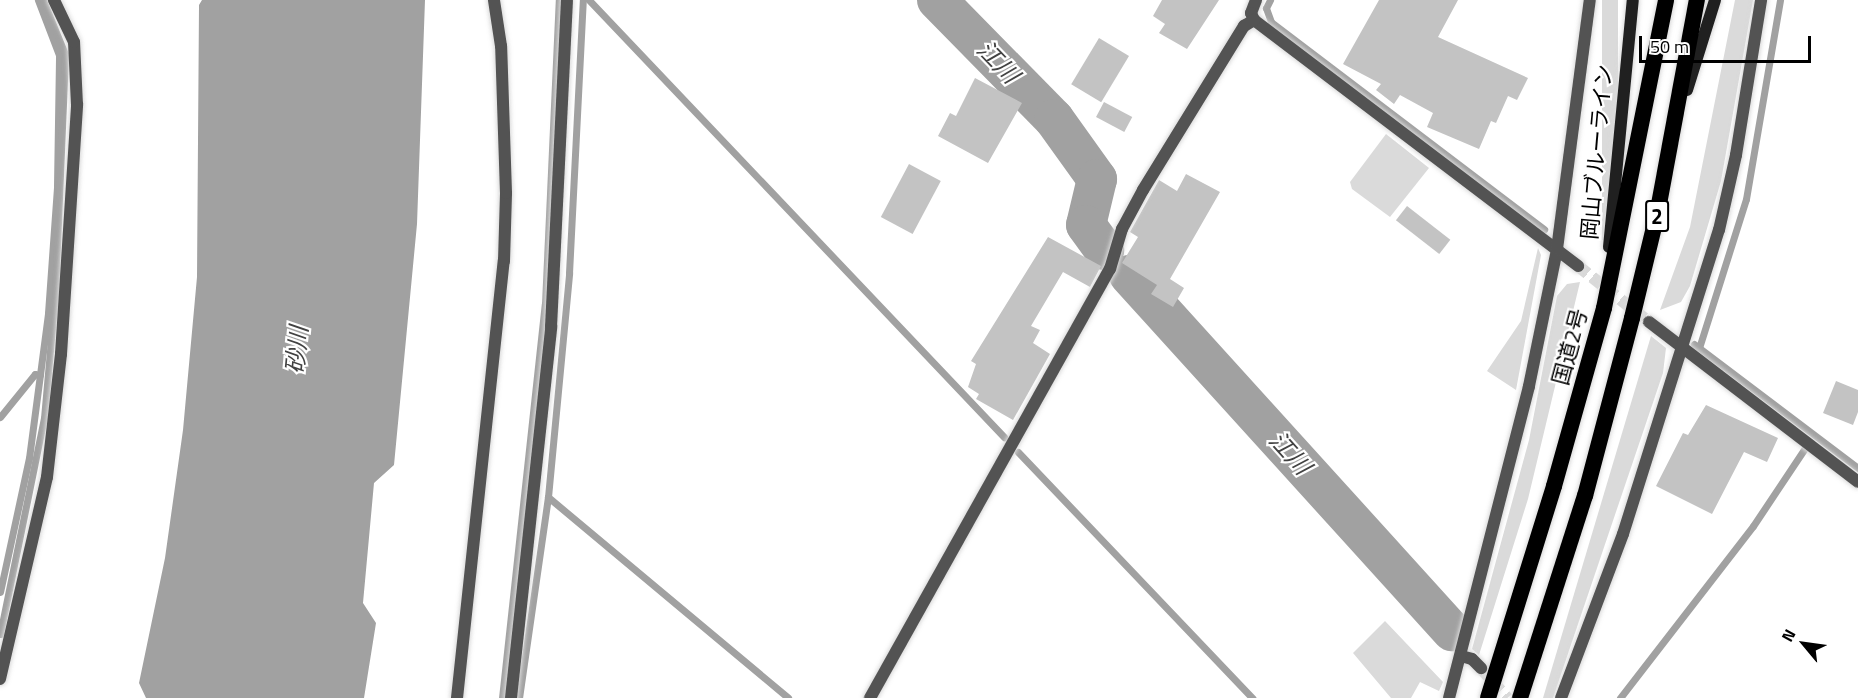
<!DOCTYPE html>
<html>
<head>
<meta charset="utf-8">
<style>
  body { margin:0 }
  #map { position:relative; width:1858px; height:698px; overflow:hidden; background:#fff; font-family:"Titillium Web","Noto Sans JP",sans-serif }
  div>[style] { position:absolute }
  .green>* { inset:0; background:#dadada; transform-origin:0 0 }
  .water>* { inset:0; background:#a1a1a1 }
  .stream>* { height:7px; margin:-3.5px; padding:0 3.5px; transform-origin:3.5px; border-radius:3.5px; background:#a1a1a1 }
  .river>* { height:40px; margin:-20px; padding:0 20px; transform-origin:20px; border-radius:20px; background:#a1a1a1 }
  .building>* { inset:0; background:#c3c3c3; transform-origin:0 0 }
  .minor-tunnel>* { height:12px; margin-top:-6px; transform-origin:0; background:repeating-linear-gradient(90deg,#d9d9d9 0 12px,transparent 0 18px) }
  .roads { filter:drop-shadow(0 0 2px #dbdbdb) drop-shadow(0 0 2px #dbdbdb) }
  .minor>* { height:12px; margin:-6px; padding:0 6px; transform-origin:6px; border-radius:6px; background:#535353 }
  .secondary>* { height:12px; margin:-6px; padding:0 6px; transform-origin:6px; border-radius:6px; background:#202020 }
  .trunk>* { height:16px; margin:-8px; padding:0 8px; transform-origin:8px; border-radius:8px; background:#000 }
  span { translate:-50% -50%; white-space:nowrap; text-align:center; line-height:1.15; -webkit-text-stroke:4.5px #fff; paint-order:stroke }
  .shield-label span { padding:2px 4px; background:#fff; border:2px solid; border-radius:4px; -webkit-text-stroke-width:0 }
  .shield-label { font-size:21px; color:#000; font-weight:700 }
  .street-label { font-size:22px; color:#000 }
  .water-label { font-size:24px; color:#424242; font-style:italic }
  .north { position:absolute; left:1774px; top:614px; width:60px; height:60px; -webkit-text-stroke:4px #fff; paint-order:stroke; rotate:299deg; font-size:16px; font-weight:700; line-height:24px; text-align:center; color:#000 }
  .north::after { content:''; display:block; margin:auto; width:21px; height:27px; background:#000; clip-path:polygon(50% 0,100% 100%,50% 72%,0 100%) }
  .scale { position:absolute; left:1639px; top:36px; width:172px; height:27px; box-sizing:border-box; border:3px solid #000; border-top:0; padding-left:8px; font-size:18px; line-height:21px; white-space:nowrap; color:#000; -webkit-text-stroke:4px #fff; paint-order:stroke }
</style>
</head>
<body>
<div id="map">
  <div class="green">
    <div style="left:1602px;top:0;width:16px;height:240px"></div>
    <div style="clip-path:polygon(1735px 0,1753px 0,1721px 181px,1690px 286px,1681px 302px,1660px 310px,1690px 227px)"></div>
    <div style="clip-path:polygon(1386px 134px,1429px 168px,1390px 217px,1352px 189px,1350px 182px)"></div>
    <div style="clip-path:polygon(1538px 248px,1541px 255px,1516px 390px,1487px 371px,1521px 321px)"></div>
    <div style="clip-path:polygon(1580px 282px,1528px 499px,1479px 655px,1472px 649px,1529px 440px,1557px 296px,1567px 284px)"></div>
    <div style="clip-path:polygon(1651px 336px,1666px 348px,1663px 373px,1553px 698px,1543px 698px)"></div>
    <div style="clip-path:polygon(1385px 621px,1443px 682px,1439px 691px,1420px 682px,1411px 698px,1391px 698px,1353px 653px)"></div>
  </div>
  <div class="water">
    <div style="clip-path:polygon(202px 0,425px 0,417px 224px,394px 465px,374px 483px,363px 603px,376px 623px,364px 698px,146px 698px,139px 683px,165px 558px,183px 430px,197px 277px,199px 5px)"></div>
  </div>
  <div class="stream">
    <div style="left:589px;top:0;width:603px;rotate:46.48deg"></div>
    <div style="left:1270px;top:0;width:9px;rotate:117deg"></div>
    <div style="left:1266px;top:8px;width:15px;rotate:70deg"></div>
    <div style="left:1271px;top:22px;width:343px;rotate:37.2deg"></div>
    <div style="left:1694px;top:344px;width:206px;rotate:37.1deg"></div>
    <div style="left:1699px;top:348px;width:156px;rotate:-72.5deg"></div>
    <div style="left:1746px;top:199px;width:202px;rotate:-80.3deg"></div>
    <div style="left:0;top:417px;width:55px;rotate:-50.9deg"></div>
    <div style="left:35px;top:374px;width:5px;rotate:11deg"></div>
    <div style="left:1018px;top:452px;width:340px;rotate:46.4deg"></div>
    <div style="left:548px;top:497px;width:313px;rotate:39.9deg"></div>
    <div style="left:0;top:592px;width:137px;rotate:-77.8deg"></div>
    <div style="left:29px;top:458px;width:146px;rotate:-82.5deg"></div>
    <div style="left:48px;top:313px;width:127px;rotate:-85.9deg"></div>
    <div style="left:57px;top:186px;width:131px;rotate:-89.1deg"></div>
    <div style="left:59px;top:55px;width:59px;rotate:-110.9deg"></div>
    <div style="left:0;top:634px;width:220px;rotate:-78.5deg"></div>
    <div style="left:44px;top:418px;width:123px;rotate:-84.9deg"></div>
    <div style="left:55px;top:295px;width:241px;rotate:-87.6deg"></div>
    <div style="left:65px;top:54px;width:58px;rotate:-112.2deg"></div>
    <div style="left:502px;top:698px;width:396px;rotate:-83.8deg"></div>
    <div style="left:545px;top:304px;width:304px;rotate:-87.4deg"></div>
    <div style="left:519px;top:698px;width:203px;rotate:-81.8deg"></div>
    <div style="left:548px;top:497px;width:225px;rotate:-84.6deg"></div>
    <div style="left:569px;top:273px;width:273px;rotate:-87.1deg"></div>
    <div style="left:1620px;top:698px;width:217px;rotate:-52.3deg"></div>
    <div style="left:1753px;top:526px;width:94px;rotate:-56.3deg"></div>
  </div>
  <div class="river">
    <div style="left:937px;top:0;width:167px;rotate:45.5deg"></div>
    <div style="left:1054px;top:119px;width:74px;rotate:54.4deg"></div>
    <div style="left:1097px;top:179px;width:47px;rotate:103.4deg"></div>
    <div style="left:1086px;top:225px;width:31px;rotate:54deg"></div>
    <div style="left:1129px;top:275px;width:481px;rotate:47.8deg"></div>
  </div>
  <div class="building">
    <div style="clip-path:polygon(1162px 0,1219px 0,1187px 49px,1159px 33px,1165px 24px,1153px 16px)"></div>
    <div style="clip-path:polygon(1379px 0,1458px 0,1438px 37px,1528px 78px,1517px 100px,1508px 96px,1496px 123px,1491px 121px,1479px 149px,1427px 127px,1433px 113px,1400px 95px,1394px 104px,1376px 90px,1381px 84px,1343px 64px)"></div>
    <div style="left:1099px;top:38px;width:35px;height:54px;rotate:31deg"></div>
    <div style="clip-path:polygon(975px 78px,1022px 103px,988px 163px,938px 136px,950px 113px,956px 116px)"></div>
    <div style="left:1104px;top:102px;width:32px;height:17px;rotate:28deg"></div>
    <div style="left:909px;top:164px;width:36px;height:60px;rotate:28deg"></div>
    <div style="clip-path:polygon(1186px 174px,1220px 192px,1170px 279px,1184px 288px,1173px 307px,1151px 294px,1157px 285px,1122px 263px,1138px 237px,1130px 232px,1159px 180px,1177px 191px)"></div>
    <div style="left:1407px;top:206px;width:55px;height:18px;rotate:38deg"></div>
    <div style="clip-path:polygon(1048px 237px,1101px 266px,1090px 287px,1063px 272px,1031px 326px,1040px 330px,1033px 343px,1050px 354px,1013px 420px,976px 399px,979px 394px,968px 387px,976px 364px,971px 361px)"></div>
    <div style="clip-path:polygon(1836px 381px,1858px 390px,1858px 412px,1853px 425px,1823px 413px)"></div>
    <div style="clip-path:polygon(1706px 405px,1778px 438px,1767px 462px,1744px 452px,1712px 514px,1656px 486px,1683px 433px,1688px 435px)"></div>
  </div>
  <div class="minor-tunnel">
    <div style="left:1578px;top:266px;width:90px;rotate:38.3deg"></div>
    <div style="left:1481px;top:668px;width:40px;rotate:49deg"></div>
  </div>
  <div class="roads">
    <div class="minor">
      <div style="left:1256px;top:0;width:14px;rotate:111deg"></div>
      <div style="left:1251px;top:13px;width:8px;rotate:67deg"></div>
      <div style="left:1254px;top:20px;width:407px;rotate:37.2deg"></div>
      <div style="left:1649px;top:322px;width:263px;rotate:37.4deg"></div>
      <div style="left:1461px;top:656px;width:11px;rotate:15deg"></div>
      <div style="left:1472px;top:659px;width:13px;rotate:45deg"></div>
      <div style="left:0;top:679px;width:207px;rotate:-76.9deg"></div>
      <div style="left:47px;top:477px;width:124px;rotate:-83.5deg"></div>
      <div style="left:61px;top:354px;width:250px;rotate:-86.3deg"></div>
      <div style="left:77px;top:105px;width:63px;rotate:-92.7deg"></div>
      <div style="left:74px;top:42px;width:47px;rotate:-115.5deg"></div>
      <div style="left:457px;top:698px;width:440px;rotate:-83.9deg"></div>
      <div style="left:504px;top:261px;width:68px;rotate:-88.3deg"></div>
      <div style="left:506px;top:193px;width:147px;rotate:-91.9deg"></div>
      <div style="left:501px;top:46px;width:47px;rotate:-98.7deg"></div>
      <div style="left:511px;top:698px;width:373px;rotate:-83.8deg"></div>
      <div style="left:551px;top:327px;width:327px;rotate:-87.2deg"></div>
      <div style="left:870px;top:698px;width:492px;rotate:-60.8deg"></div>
      <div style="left:1110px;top:269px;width:42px;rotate:-73.3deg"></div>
      <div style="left:1122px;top:229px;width:44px;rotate:-61.7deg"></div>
      <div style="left:1143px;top:190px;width:193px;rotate:-58.4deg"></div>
      <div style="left:1244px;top:26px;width:12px;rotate:-31deg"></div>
      <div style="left:1449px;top:698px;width:322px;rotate:-75.6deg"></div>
      <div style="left:1529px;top:386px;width:140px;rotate:-78.4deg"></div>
      <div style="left:1557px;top:249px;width:251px;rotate:-82.5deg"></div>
      <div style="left:1561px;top:698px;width:175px;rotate:-69.3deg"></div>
      <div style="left:1623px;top:534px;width:319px;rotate:-72.5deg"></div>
      <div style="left:1719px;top:230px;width:77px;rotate:-77.2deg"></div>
      <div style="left:1736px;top:155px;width:157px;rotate:-80.8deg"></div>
    </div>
    <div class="secondary">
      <div style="left:1687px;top:90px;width:94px;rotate:-72.7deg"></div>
      <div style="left:1609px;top:247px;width:248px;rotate:-84.5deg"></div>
    </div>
    <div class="trunk">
      <div style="left:1488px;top:698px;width:222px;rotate:-72.7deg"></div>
      <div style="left:1554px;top:486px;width:185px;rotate:-74.3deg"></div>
      <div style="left:1604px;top:308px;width:314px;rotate:-78.6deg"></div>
      <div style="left:1520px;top:698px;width:212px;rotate:-72.2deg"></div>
      <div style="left:1585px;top:496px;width:184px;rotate:-75.2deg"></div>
      <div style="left:1632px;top:318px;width:106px;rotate:-76.4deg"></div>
      <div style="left:1657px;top:215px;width:219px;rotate:-79.5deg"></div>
    </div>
  </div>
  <div class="shield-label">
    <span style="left:1657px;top:216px">2</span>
  </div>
  <div class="street-label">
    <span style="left:1597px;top:152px;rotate:-85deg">岡山ブルーライン</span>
    <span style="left:1570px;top:347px;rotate:-75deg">国道2号</span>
  </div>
  <div class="water-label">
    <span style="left:998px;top:62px;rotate:46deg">江川</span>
    <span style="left:297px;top:350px;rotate:-85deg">砂川</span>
    <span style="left:1290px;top:453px;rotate:48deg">江川</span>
  </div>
  <div class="north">N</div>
  <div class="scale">50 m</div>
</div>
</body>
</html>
